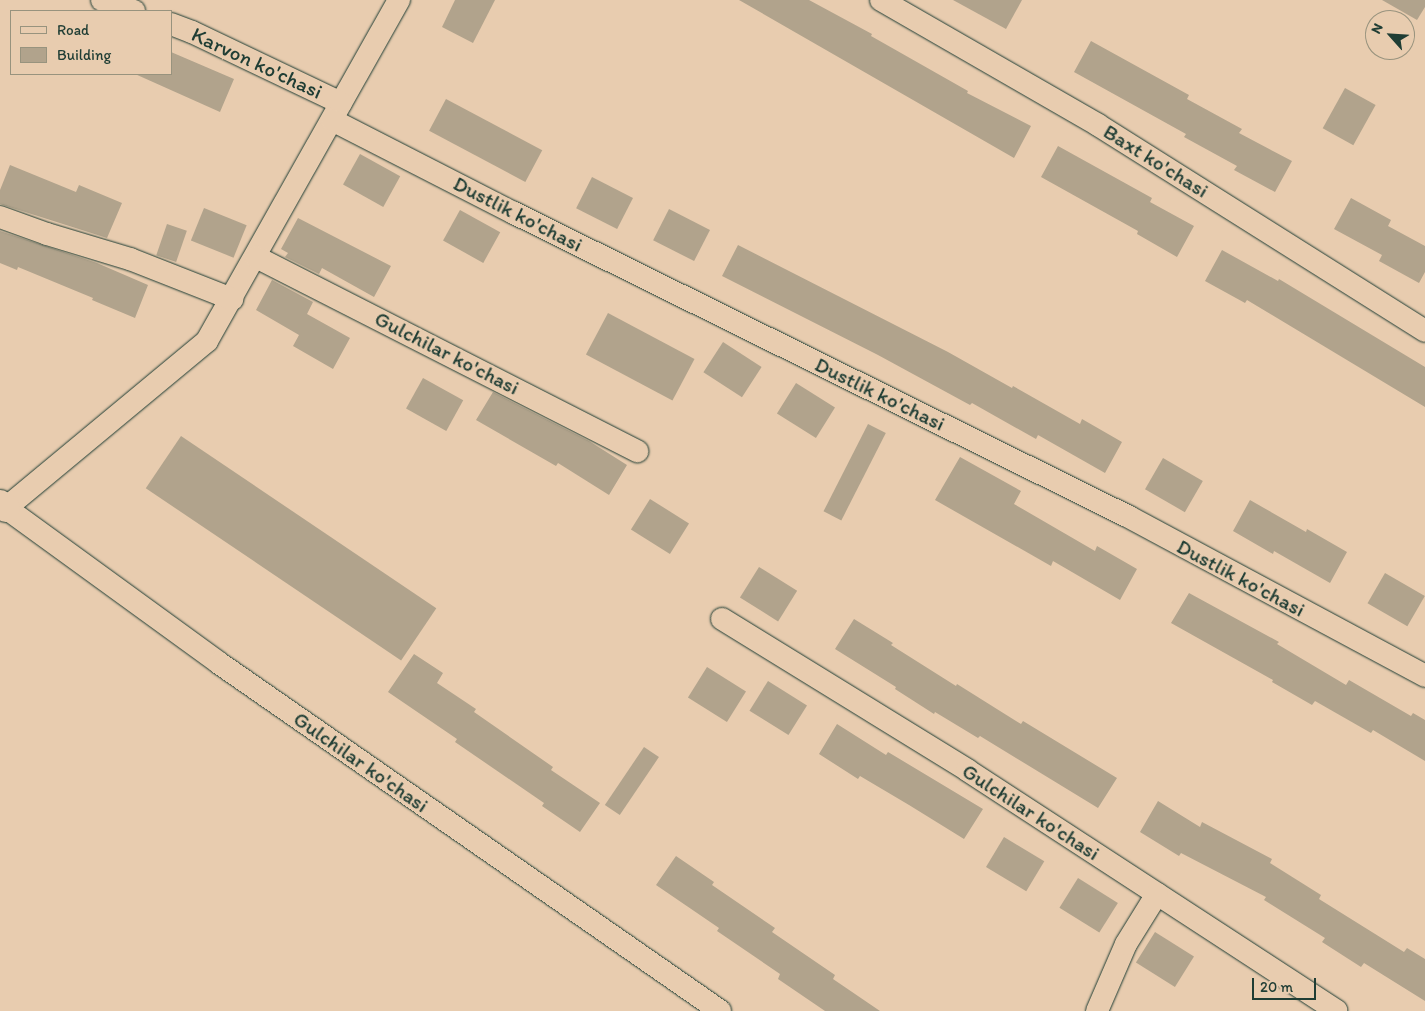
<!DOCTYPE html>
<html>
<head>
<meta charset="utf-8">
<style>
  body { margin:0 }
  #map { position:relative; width:1425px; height:1011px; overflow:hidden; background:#e8ccaf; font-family:Itim,sans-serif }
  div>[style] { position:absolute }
  .building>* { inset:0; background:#b1a38c; transform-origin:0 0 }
  .roads { filter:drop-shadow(0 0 1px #1f3d34) drop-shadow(0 0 1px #1f3d34) }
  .minor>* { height:22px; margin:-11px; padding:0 11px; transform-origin:11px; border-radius:11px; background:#e8ccaf }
  .tertiary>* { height:28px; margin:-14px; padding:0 14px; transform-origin:14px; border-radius:14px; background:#e8ccaf }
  span { translate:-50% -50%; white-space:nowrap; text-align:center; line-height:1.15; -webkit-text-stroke:5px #e8ccaf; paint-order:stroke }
  .street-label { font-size:21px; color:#1f3d34 }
  .legend { position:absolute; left:10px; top:10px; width:162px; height:65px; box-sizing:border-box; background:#e8ccaf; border:1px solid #98937e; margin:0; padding:6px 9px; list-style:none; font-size:15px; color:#1f3d34 }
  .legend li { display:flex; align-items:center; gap:10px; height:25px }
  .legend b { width:25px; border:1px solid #98937e }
  .north { position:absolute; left:1365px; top:10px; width:50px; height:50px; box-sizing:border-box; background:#e8ccaf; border:1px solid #98937e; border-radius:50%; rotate:296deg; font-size:14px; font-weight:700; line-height:20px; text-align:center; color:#1f3d34 }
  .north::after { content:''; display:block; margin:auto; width:18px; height:22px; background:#1f3d34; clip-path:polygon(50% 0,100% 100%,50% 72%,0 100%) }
  .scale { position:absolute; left:1252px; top:978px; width:64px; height:22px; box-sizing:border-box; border:2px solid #1f3d34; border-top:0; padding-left:6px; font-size:15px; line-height:18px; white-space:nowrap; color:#1f3d34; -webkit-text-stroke:4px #e8ccaf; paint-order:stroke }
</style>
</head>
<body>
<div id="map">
  <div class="building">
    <div style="clip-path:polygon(455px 0,495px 0,473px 43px,442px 27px)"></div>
    <div style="clip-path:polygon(739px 0,809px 0,872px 34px,871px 36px,968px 91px,967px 93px,1031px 126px,1014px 158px)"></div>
    <div style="clip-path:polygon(953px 0,1022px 0,1006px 29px)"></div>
    <div style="clip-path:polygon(1382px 0,1425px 0,1425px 7px,1417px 20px)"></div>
    <div style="clip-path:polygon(1091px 41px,1189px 95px,1187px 99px,1242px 129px,1239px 133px,1292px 161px,1275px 192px,1234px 170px,1237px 166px,1184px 137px,1186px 134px,1074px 72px)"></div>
    <div style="clip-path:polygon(171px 52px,234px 79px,220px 112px,135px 74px,171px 74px)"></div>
    <div style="left:1345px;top:88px;width:35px;height:46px;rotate:29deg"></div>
    <div style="left:446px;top:99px;width:109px;height:36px;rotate:28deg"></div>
    <div style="clip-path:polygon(1058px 146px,1152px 198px,1150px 202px,1194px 226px,1177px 257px,1137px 234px,1138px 231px,1041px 177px)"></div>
    <div style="left:360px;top:154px;width:46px;height:35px;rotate:29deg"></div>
    <div style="clip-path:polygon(10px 165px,76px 192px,79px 185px,122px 203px,107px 238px,0 204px,0 190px)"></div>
    <div style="left:592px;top:177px;width:46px;height:35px;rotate:27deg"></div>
    <div style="clip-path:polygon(1351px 198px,1391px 220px,1388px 226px,1425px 246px,1425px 272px,1419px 283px,1379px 261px,1382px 255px,1334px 229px)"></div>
    <div style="left:204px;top:208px;width:46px;height:35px;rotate:22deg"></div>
    <div style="left:669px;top:209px;width:46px;height:35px;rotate:27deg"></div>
    <div style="left:460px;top:210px;width:46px;height:35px;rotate:29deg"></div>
    <div style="clip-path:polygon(298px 218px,391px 266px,374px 297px,322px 268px,319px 274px,285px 257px,288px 253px,281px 249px)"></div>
    <div style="left:167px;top:224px;width:21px;height:33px;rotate:19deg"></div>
    <div style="clip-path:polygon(0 231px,97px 263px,148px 285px,135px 318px,92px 300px,93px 298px,18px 267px,17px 270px,0 263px)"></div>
    <div style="clip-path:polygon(738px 245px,948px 352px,1012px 388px,1013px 386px,1080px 424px,1082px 419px,1122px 442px,1105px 473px,1038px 435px,1036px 439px,972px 403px,970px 405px,878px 355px,722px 276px)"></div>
    <div style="clip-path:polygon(1222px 250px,1278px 281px,1279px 279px,1425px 367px,1425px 407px,1247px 300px,1245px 303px,1205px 281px)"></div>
    <div style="clip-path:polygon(272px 280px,313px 302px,307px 314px,350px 338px,333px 369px,293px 346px,299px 335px,256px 310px)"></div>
    <div style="left:608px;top:313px;width:98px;height:47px;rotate:28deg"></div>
    <div style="left:723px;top:342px;width:46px;height:36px;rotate:33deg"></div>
    <div style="left:423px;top:378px;width:46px;height:35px;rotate:29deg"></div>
    <div style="left:796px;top:383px;width:46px;height:36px;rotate:32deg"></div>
    <div style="clip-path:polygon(493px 392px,589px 441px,627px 465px,609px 495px,558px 463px,556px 466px,476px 420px)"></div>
    <div style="left:868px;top:424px;width:20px;height:98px;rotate:27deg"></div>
    <div style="left:181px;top:436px;width:308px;height:63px;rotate:34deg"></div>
    <div style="clip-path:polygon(960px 457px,1021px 491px,1014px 504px,1095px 551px,1097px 546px,1137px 569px,1120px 600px,1053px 561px,1051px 566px,935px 500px)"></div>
    <div style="left:1163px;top:458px;width:46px;height:36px;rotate:30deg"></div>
    <div style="left:650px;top:499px;width:46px;height:36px;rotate:32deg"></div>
    <div style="clip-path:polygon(1250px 500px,1306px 532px,1307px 529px,1347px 552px,1330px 583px,1274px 551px,1273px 554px,1233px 531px)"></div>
    <div style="left:759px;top:567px;width:45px;height:36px;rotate:32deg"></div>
    <div style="left:1385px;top:573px;width:46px;height:35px;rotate:30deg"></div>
    <div style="clip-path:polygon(1189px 593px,1279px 642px,1277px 644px,1346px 685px,1349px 680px,1411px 716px,1413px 713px,1425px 720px,1425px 761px,1373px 730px,1371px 733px,1315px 701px,1312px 705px,1272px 682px,1273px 680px,1171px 623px)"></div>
    <div style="clip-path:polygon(854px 619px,893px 643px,891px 645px,956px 686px,957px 684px,1021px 724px,1023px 721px,1117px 778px,1098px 808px,980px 736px,978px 738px,935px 712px,934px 714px,895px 689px,896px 687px,835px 649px)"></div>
    <div style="clip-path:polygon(414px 654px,443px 673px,437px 683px,476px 709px,474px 712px,553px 767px,551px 770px,600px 803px,580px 832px,542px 806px,544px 803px,455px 742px,457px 739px,388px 692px)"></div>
    <div style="left:707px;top:667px;width:46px;height:36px;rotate:32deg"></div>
    <div style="left:768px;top:681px;width:46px;height:35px;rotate:32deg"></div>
    <div style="clip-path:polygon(837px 724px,886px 755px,888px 752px,983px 809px,964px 839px,909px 805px,860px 776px,858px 779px,819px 754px)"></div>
    <div style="left:644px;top:747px;width:18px;height:70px;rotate:34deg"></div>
    <div style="clip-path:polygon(1158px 801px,1200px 827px,1202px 822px,1272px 859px,1270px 863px,1321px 895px,1319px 899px,1404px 952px,1407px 948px,1425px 959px,1425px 1001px,1364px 963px,1361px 967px,1322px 942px,1325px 938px,1264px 900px,1266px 897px,1181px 853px,1179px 856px,1140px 832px)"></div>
    <div style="left:1004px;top:837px;width:47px;height:35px;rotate:31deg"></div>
    <div style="clip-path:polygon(676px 856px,714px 882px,712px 885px,775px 928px,772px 932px,835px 975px,833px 979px,880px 1011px,825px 1011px,778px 979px,780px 974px,717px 931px,719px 928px,656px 885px)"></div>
    <div style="left:1078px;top:878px;width:47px;height:35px;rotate:32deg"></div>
    <div style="left:1155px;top:932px;width:46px;height:36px;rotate:32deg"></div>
  </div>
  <div class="roads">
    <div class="minor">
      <div style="left:102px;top:0;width:34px;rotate:19deg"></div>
      <div style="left:399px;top:0;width:391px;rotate:119.4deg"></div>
      <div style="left:207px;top:341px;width:261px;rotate:140.3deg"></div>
      <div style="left:6px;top:508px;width:263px;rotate:36deg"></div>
      <div style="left:219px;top:663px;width:610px;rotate:34.78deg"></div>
      <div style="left:881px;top:0;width:250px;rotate:29.9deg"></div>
      <div style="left:1098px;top:125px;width:386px;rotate:32.2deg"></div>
      <div style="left:171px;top:24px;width:22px;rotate:21deg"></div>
      <div style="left:192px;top:32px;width:165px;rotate:25.5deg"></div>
      <div style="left:332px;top:120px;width:204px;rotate:27.1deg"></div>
      <div style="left:514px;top:213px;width:686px;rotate:26.3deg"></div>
      <div style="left:1129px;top:517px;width:336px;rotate:28.2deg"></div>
      <div style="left:0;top:217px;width:50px;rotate:19.9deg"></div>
      <div style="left:47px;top:234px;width:87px;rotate:16.8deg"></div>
      <div style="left:130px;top:259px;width:110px;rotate:21.4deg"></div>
      <div style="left:256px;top:257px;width:428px;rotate:27deg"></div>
      <div style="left:722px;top:619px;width:288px;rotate:31.6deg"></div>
      <div style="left:967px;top:770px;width:441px;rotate:33.1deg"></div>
      <div style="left:1097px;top:1011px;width:73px;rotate:-66.6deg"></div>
      <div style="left:1126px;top:944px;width:59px;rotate:-58.2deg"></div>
    </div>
    <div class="tertiary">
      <div style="left:0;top:504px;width:7px;rotate:34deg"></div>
    </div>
  </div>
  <div class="street-label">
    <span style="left:257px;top:63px;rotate:25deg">Karvon ko'chasi</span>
    <span style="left:1156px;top:161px;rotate:32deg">Baxt ko'chasi</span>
    <span style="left:518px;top:214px;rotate:27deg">Dustlik ko'chasi</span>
    <span style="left:447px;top:353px;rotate:27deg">Gulchilar ko'chasi</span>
    <span style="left:880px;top:394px;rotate:26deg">Dustlik ko'chasi</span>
    <span style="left:1241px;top:578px;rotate:28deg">Dustlik ko'chasi</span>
    <span style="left:361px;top:762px;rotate:35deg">Gulchilar ko'chasi</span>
    <span style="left:1031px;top:812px;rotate:33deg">Gulchilar ko'chasi</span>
  </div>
  <ul class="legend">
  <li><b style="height:6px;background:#e8ccaf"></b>Road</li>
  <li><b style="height:14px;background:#b1a38c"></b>Building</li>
  </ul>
  <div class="north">N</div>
  <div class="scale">20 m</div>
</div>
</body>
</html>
